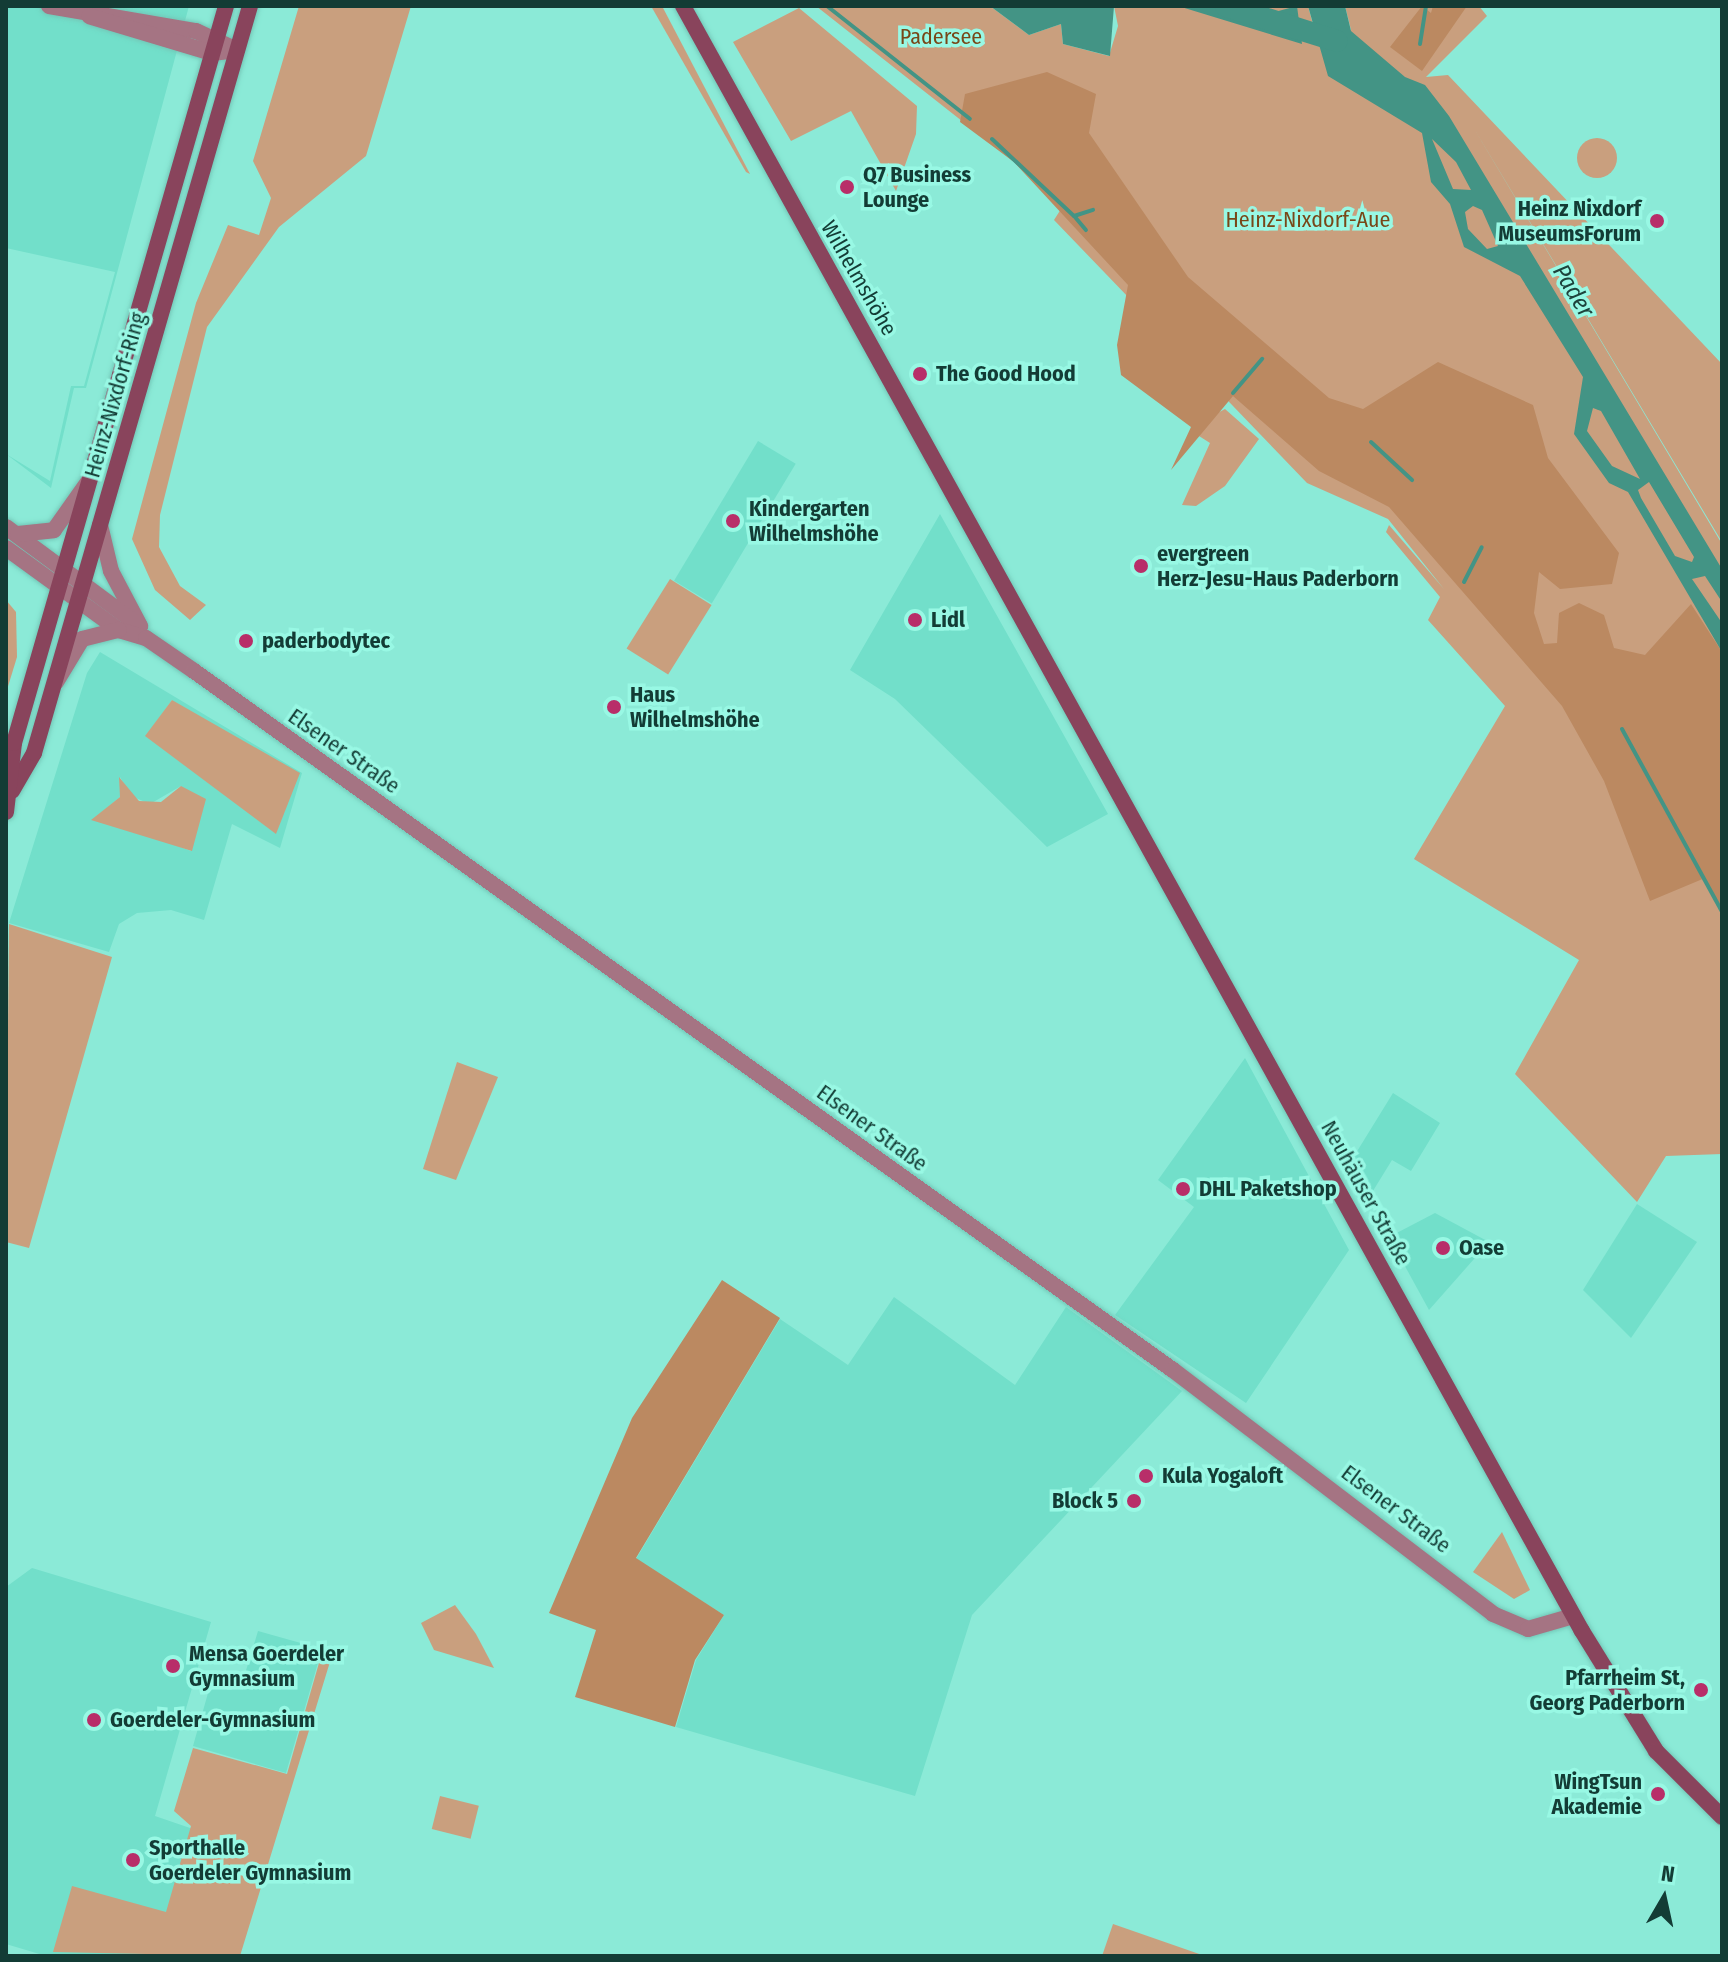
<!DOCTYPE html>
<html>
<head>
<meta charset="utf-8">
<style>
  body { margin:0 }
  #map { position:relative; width:1728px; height:1962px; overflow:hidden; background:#8bead7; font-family:"Fira Sans Condensed",sans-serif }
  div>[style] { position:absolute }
  .built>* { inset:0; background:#72dfca; transform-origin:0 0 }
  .green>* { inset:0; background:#c99f7e; transform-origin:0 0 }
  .round { border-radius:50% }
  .forest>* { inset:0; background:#bb8961 }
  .water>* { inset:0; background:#439485 }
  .stream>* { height:4px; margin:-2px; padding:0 2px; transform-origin:2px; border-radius:2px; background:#439485 }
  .river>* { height:22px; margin:-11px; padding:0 11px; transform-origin:11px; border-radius:11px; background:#439485 }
  .roads { filter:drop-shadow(0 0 2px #73c7b7) drop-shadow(0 0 2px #73c7b7) }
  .tertiary>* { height:16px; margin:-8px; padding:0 8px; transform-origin:8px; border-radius:8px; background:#a57483 }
  .secondary>* { height:16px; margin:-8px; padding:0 8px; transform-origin:8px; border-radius:8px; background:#89445c }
  .dots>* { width:22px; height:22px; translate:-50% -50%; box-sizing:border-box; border:4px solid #98f8e4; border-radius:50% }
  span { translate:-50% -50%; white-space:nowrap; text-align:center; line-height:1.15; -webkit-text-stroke:7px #98f8e4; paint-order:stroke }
  .park-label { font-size:22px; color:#784718 }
  .poi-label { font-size:22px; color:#133c35; font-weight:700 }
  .left { translate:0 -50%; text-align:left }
  .right { translate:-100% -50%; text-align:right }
  .street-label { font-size:22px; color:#133c35 }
  .water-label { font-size:24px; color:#1d433c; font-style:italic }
  .frame { position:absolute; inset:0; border:8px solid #133c35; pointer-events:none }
  .north { position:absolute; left:1624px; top:1858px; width:80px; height:80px; -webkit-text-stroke:6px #98f8e4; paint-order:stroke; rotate:9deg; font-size:22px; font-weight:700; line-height:32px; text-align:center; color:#133c35 }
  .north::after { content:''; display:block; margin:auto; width:28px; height:36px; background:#133c35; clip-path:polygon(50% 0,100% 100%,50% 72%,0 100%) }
</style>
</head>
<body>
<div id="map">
  <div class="built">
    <div style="clip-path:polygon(6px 6px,189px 6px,86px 388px,74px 388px,51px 488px,6px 454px,50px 481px,71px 386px,84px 386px,115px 272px,6px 248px)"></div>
    <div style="left:758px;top:441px;width:44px;height:163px;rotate:31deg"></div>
    <div style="clip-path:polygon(940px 514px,1108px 814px,1047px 847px,895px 699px,850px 670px)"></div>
    <div style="clip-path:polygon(evenodd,100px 652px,302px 773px,280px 848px,232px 824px,204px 920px,171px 910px,137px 913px,119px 924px,109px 952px,9px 923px,87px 673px,100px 652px,172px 700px,276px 833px,146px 736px,172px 700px,100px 652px,120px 777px,131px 796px,150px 804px,181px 786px,191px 851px,97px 816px,120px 797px,120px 777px)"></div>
    <div style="clip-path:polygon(1245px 1058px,1349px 1250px,1246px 1403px,1115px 1315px,1194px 1207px,1158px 1180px)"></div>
    <div style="clip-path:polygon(1393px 1093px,1440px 1123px,1411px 1171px,1392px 1160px,1368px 1199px,1348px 1166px)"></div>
    <div style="clip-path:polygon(1637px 1204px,1697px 1242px,1631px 1338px,1583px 1290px)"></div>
    <div style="clip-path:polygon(1435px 1213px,1489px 1242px,1429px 1310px,1389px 1237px)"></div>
    <div style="clip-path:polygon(894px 1297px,1015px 1385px,1066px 1307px,1182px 1391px,972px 1615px,915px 1796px,676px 1727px,696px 1660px,724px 1615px,636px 1559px,780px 1319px,848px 1365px)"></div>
    <div style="clip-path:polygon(32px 1568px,211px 1622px,155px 1816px,193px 1829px,157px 1956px,46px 1956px,6px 1944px,6px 1587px)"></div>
    <div style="clip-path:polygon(258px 1631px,322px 1649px,286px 1773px,193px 1746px,212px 1679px,241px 1687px)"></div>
  </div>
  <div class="green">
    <div style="clip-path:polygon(299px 6px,411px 6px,366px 156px,279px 227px,207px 327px,160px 515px,159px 547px,180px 586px,206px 605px,190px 620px,155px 590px,132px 539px,196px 303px,228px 225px,259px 235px,271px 198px,253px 161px)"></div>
    <div style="clip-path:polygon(651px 6px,662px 6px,750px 174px,746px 172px)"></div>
    <div style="clip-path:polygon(816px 6px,990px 6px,1029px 35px,1061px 24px,1063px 44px,1109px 56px,1118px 26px,1114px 6px,1308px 6px,1314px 28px,1351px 30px,1345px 6px,1479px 6px,1487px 16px,1426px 77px,1448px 75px,1722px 364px,1722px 542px,1473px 127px,1722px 544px,1722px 1154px,1666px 1156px,1637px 1202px,1515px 1074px,1579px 960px,1414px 859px,1505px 706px,1428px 620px,1440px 597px,1386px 532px,1389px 525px,1444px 589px,1388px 519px,1307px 483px,1054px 220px,1061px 209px,1014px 162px)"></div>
    <div style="clip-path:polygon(799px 8px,917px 106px,916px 134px,896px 191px,851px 111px,791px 141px,733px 42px)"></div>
    <div class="round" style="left:1577px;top:138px;width:40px;height:40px"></div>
    <div style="clip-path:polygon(1225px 409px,1259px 439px,1225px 486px,1196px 506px,1182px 505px,1210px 443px,1199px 436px,1210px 417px)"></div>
    <div style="left:670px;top:579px;width:49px;height:82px;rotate:32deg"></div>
    <div style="clip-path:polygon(6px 600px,16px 612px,17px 657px,6px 693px)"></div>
    <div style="clip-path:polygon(172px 700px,300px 773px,276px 834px,145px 736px)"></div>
    <div style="clip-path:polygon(119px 777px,139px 801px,161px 802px,181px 786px,206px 799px,192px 851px,91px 820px,120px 797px)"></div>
    <div style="clip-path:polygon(9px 924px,112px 957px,29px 1248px,6px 1242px)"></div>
    <div style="clip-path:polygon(457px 1062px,498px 1077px,456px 1180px,423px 1169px)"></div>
    <div style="clip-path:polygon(1502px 1532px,1530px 1590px,1514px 1599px,1473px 1572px)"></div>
    <div style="clip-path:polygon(455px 1605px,476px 1634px,494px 1668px,434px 1650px,421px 1623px)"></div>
    <div style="clip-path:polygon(323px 1649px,333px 1652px,240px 1956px,53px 1952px,72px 1886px,166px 1912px,191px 1826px,174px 1811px,193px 1748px,287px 1774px)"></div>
    <div style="left:440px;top:1796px;width:40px;height:34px;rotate:14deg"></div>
    <div style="clip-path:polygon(1113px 1924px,1205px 1956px,1102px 1956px)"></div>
  </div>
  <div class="forest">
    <div style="clip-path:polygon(1422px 6px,1431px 13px,1433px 6px,1467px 6px,1422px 71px,1390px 47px)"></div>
    <div style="clip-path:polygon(1047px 72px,1096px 94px,1089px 133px,1188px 277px,1329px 398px,1363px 409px,1438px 362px,1533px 405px,1548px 458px,1619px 553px,1612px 584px,1560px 589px,1539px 572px,1534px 613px,1544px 644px,1557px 643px,1559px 613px,1579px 603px,1604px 615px,1614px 648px,1645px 655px,1691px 604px,1722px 652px,1722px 911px,1705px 878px,1650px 901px,1604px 781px,1562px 706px,1389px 507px,1319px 471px,1233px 396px,1171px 470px,1191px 427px,1121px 375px,1117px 345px,1128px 285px,1014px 162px,960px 122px,965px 94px)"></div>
    <div style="clip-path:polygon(722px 1280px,780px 1318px,636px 1558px,724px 1615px,695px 1660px,675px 1727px,575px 1697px,596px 1630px,549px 1613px,632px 1418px)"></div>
  </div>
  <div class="water">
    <div style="clip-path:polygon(990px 6px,1114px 6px,1110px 56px,1063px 44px,1061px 24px,1029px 35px)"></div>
    <div style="clip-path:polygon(1178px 6px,1251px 6px,1271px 13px,1297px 6px,1302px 44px)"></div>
    <div style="clip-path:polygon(evenodd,1308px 6px,1345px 6px,1351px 31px,1405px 77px,1425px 85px,1449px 116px,1722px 569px,1722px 602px,1705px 576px,1692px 579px,1722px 623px,1722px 652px,1628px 492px,1609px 483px,1574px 434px,1583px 377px,1520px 276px,1464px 247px,1450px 204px,1431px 182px,1422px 133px,1328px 76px,1308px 6px,1432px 139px,1456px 162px,1471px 190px,1453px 189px,1432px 139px,1308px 6px,1473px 206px,1482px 210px,1498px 246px,1487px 249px,1468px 229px,1465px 212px,1473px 206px,1308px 6px,1593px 408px,1601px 411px,1640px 479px,1612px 466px,1587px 431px,1593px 408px,1308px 6px,1649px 482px,1694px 557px,1692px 562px,1675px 556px,1641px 498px,1638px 490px,1649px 482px)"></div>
  </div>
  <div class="stream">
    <div style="left:827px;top:6px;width:182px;rotate:38.3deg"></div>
    <div style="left:1420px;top:44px;width:38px;rotate:-81deg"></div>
    <div style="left:992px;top:139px;width:112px;rotate:43.2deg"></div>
    <div style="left:1074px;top:216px;width:20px;rotate:-18deg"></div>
    <div style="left:1075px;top:217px;width:17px;rotate:50deg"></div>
    <div style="left:1233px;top:393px;width:45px;rotate:-49.5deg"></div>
    <div style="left:1371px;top:442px;width:56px;rotate:42.8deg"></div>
    <div style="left:1464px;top:582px;width:39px;rotate:-63deg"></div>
    <div style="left:1622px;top:729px;width:209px;rotate:61.3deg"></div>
  </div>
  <div class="river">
    <div style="left:1226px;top:6px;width:116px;rotate:17.5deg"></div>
  </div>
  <div class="roads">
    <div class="tertiary">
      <div style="left:49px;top:6px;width:149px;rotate:9.7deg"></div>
      <div style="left:196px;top:31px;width:45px;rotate:24.9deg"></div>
      <div style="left:237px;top:50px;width:25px;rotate:173deg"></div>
      <div style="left:212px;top:53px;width:128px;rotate:-163.3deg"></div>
      <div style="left:100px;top:525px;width:47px;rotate:76.6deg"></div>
      <div style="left:111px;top:571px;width:62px;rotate:62.2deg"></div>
      <div style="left:6px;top:527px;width:167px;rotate:36.5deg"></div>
      <div style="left:18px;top:534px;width:36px;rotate:-6deg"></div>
      <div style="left:54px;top:530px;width:59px;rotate:-54.7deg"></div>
      <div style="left:6px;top:548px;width:140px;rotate:36deg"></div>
      <div style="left:119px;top:630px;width:28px;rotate:17deg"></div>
      <div style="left:146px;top:638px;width:58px;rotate:34.5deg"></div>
      <div style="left:194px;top:671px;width:1203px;rotate:35.53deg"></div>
      <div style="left:1173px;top:1370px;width:402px;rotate:37.3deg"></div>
      <div style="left:1493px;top:1614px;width:38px;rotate:23deg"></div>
      <div style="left:1528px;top:1629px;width:47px;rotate:-16.1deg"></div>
      <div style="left:56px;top:682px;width:50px;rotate:-58.8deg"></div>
      <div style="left:82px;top:639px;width:38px;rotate:-14deg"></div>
    </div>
    <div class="secondary">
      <div style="left:683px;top:6px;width:1857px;rotate:61.05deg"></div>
      <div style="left:1582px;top:1631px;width:141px;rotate:58.3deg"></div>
      <div style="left:1656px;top:1751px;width:93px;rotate:45deg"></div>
      <div style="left:12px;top:791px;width:44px;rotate:-59.9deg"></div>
      <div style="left:34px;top:753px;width:778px;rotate:-73.87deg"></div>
      <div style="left:6px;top:812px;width:69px;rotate:-83.4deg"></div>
      <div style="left:14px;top:743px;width:767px;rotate:-73.95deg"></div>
    </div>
  </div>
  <div class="dots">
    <div style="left:847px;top:187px;background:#b82e69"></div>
    <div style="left:1657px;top:221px;background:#b82e69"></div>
    <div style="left:920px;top:374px;background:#b82e69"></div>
    <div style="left:733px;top:521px;background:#b82e69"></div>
    <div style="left:1141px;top:566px;background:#b82e69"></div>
    <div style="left:915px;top:620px;background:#b82e69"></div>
    <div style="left:246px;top:641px;background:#b82e69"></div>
    <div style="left:614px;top:707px;background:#b82e69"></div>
    <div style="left:1183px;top:1189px;background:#b82e69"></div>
    <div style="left:1443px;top:1248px;background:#b82e69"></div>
    <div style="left:1146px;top:1476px;background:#b82e69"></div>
    <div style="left:1134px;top:1501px;background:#b82e69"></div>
    <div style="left:173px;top:1666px;background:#b82e69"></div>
    <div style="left:1701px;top:1690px;background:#b82e69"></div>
    <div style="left:94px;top:1720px;background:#b82e69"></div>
    <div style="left:1658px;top:1794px;background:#b82e69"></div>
    <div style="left:133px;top:1860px;background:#b82e69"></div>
  </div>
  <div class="park-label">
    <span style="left:941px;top:37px">Padersee</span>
    <span style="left:1308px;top:220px">Heinz-Nixdorf-Aue</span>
  </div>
  <div class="poi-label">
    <span class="left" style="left:863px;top:187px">Q7 Business<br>Lounge</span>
    <span class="right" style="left:1641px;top:221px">Heinz Nixdorf<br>MuseumsForum</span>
    <span class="left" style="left:936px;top:374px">The Good Hood</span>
    <span class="left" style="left:749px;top:521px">Kindergarten<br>Wilhelmshöhe</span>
    <span class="left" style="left:1157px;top:566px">evergreen<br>Herz-Jesu-Haus Paderborn</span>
    <span class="left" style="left:931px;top:620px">Lidl</span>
    <span class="left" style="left:262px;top:641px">paderbodytec</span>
    <span class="left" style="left:630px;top:707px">Haus<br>Wilhelmshöhe</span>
    <span class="left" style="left:1199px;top:1189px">DHL Paketshop</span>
    <span class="left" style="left:1459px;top:1248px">Oase</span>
    <span class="left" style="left:1162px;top:1476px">Kula Yogaloft</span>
    <span class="right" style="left:1118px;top:1501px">Block 5</span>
    <span class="left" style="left:189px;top:1666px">Mensa Goerdeler<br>Gymnasium</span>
    <span class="right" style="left:1685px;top:1690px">Pfarrheim St,<br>Georg Paderborn</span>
    <span class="left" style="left:110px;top:1720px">Goerdeler-Gymnasium</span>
    <span class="right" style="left:1642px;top:1794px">WingTsun<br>Akademie</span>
    <span class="left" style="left:149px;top:1860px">Sporthalle<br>Goerdeler Gymnasium</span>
  </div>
  <div class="street-label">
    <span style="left:859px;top:278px;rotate:60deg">Wilhelmshöhe</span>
    <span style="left:115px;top:395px;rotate:-74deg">Heinz-Nixdorf-Ring</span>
    <span style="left:344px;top:751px;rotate:35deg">Elsener Straße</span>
    <span style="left:872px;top:1128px;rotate:36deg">Elsener Straße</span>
    <span style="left:1366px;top:1193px;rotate:61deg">Neuhäuser Straße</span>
    <span style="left:1396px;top:1509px;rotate:37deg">Elsener Straße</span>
  </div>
  <div class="water-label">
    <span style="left:1573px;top:291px;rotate:59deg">Pader</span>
  </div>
  <div class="frame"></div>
  <div class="north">N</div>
</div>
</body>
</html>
